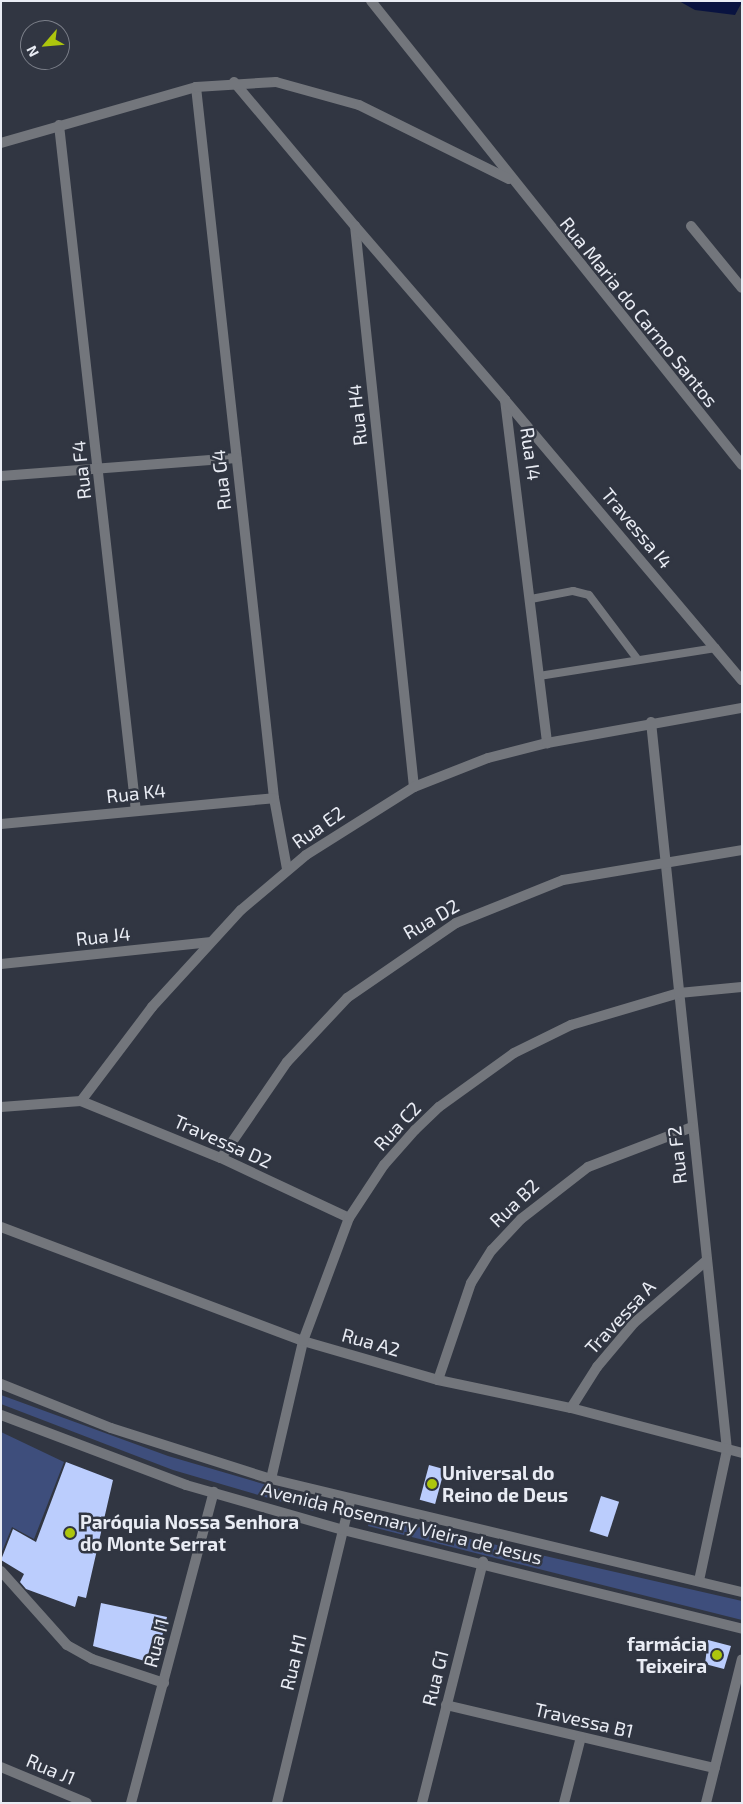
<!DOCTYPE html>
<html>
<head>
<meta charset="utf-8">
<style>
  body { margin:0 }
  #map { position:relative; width:743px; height:1804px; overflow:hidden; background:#313642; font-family:"Exo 2",sans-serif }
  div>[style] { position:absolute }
  .green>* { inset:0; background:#3e4e7c }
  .water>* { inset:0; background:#091340 }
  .building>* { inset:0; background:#bbcdfd; transform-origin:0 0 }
  .service>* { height:8px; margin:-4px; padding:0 4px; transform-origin:4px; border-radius:4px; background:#73767c }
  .minor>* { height:10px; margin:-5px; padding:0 5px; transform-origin:5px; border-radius:5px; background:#73767c }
  .tertiary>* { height:10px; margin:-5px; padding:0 5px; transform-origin:5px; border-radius:5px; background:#73767c }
  .dots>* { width:14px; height:14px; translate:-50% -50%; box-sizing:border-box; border:2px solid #313642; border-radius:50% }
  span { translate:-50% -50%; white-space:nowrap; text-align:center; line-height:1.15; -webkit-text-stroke:5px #313642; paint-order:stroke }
  .street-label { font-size:19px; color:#e9ecf4 }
  .poi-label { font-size:19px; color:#e9ecf4; font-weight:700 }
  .left { translate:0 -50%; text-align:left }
  .right { translate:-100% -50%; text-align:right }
  .frame { position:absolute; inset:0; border:2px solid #e9ecf4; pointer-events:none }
  .north { position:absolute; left:20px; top:20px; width:50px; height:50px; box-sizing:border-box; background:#313642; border:1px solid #7b7f89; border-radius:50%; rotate:243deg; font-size:14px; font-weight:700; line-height:20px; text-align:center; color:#e9ecf4 }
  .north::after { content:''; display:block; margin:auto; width:18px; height:22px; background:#adc60d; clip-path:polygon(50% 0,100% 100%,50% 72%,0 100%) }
</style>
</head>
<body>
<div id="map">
  <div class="green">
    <div style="clip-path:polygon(1px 1395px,168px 1456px,318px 1500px,319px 1507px,313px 1511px,173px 1470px,1px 1404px)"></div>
    <div style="clip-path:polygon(1px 1432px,64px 1462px,34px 1539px,12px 1527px,1px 1554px)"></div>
    <div style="clip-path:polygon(370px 1516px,742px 1601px,742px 1620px,368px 1526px)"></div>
  </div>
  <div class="water">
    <div style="clip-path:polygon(679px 1px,742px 1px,742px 2px,735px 15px,695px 10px)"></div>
  </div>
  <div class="building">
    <div style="clip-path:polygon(66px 1462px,113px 1480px,86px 1598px,78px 1596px,75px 1607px,26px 1589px,20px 1582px,24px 1574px,1px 1560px,13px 1529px,36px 1542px)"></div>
    <div style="left:429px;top:1465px;width:16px;height:36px;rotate:15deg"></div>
    <div style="left:601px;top:1496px;width:19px;height:37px;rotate:18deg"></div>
    <div style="clip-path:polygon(101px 1603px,167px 1617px,155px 1664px,93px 1646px)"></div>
    <div style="clip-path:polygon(708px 1640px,731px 1646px,724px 1669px,705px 1664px)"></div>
  </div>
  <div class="service">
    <div style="left:531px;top:599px;width:43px;rotate:-10.8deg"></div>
    <div style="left:573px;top:591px;width:16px;rotate:14deg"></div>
    <div style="left:589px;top:595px;width:81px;rotate:53deg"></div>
    <div style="left:539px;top:676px;width:179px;rotate:-9deg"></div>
  </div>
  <div class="minor">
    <div style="left:371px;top:1px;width:594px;rotate:51.36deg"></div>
    <div style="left:234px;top:82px;width:188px;rotate:50deg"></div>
    <div style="left:355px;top:226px;width:564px;rotate:84deg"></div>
    <div style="left:196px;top:87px;width:715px;rotate:83.74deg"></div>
    <div style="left:274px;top:798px;width:72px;rotate:79.6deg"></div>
    <div style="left:59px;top:125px;width:690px;rotate:83.6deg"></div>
    <div style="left:1px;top:143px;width:203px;rotate:-16deg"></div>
    <div style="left:196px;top:87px;width:80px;rotate:-3.6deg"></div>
    <div style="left:276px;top:82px;width:86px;rotate:15.5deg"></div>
    <div style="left:359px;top:105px;width:167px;rotate:26.3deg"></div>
    <div style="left:355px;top:226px;width:230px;rotate:49.2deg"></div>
    <div style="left:505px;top:400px;width:346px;rotate:83deg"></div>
    <div style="left:691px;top:226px;width:80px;rotate:50.6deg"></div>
    <div style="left:505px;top:400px;width:367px;rotate:49.8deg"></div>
    <div style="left:1px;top:476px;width:236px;rotate:-4.4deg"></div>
    <div style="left:651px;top:722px;width:732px;rotate:84.04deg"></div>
    <div style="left:727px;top:1450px;width:134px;rotate:102.1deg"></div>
    <div style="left:1px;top:824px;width:274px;rotate:-5.4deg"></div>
    <div style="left:1px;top:964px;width:209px;rotate:-6deg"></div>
    <div style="left:81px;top:1101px;width:151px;rotate:22.2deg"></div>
    <div style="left:221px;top:1158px;width:141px;rotate:25.1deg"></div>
    <div style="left:1px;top:1107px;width:80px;rotate:-4.3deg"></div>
    <div style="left:81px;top:1101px;width:118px;rotate:-52.9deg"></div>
    <div style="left:152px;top:1007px;width:132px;rotate:-47.5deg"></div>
    <div style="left:241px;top:910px;width:85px;rotate:-40.2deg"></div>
    <div style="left:306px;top:855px;width:128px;rotate:-32.2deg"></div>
    <div style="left:414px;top:787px;width:79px;rotate:-21.4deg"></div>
    <div style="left:488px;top:758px;width:61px;rotate:-14.3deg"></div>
    <div style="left:547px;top:743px;width:198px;rotate:-10.2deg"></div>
    <div style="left:221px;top:1158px;width:116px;rotate:-55.5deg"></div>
    <div style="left:287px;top:1062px;width:88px;rotate:-46.8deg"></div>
    <div style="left:347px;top:998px;width:132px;rotate:-34.5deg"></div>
    <div style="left:456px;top:923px;width:115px;rotate:-21.9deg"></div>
    <div style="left:563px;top:880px;width:181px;rotate:-9.5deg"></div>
    <div style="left:1px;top:1227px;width:323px;rotate:20.7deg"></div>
    <div style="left:303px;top:1341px;width:141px;rotate:16.1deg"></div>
    <div style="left:438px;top:1380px;width:136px;rotate:11.9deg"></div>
    <div style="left:571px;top:1408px;width:177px;rotate:14.7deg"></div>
    <div style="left:438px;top:1380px;width:102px;rotate:-71.2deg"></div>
    <div style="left:471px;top:1283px;width:39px;rotate:-58deg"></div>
    <div style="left:492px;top:1250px;width:42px;rotate:-46.9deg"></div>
    <div style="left:521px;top:1219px;width:85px;rotate:-37.8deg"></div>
    <div style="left:588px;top:1167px;width:111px;rotate:-21deg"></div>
    <div style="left:571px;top:1408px;width:49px;rotate:-57.6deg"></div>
    <div style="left:597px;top:1367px;width:57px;rotate:-49.9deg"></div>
    <div style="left:634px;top:1323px;width:96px;rotate:-40.8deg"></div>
    <div style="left:271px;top:1479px;width:142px;rotate:-76.9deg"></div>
    <div style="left:303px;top:1341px;width:131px;rotate:-69.5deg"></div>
    <div style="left:349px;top:1218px;width:64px;rotate:-56.6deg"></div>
    <div style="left:384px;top:1165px;width:47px;rotate:-48.5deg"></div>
    <div style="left:415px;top:1130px;width:33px;rotate:-44deg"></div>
    <div style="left:439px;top:1107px;width:92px;rotate:-35.8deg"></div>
    <div style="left:514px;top:1053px;width:64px;rotate:-26.2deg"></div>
    <div style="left:571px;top:1025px;width:113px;rotate:-16.5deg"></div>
    <div style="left:679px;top:993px;width:63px;rotate:-5.4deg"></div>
    <div style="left:1px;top:1571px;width:99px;rotate:48.3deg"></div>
    <div style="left:67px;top:1645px;width:29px;rotate:29deg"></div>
    <div style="left:92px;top:1659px;width:76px;rotate:18.4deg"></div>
    <div style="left:446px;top:1705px;width:276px;rotate:13.2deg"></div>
    <div style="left:1px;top:1767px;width:93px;rotate:22.7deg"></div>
    <div style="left:131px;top:1803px;width:322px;rotate:-75.1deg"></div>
    <div style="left:277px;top:1803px;width:281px;rotate:-76.4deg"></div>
    <div style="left:422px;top:1803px;width:249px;rotate:-75.8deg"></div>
    <div style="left:564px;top:1803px;width:68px;rotate:-75.6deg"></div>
    <div style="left:706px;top:1803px;width:148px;rotate:-76deg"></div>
  </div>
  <div class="tertiary">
    <div style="left:1px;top:1384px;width:118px;rotate:21.8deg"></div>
    <div style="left:111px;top:1428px;width:168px;rotate:17.7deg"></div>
    <div style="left:271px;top:1479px;width:484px;rotate:13.5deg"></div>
    <div style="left:1px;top:1415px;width:198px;rotate:20.7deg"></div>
    <div style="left:186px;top:1485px;width:163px;rotate:16deg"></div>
    <div style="left:343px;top:1530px;width:411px;rotate:13.9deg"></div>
    <div style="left:343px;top:1530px;width:30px;rotate:-76deg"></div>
  </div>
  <div class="dots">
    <div style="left:432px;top:1484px;background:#adc60d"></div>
    <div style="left:70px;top:1533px;background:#adc60d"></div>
    <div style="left:717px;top:1655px;background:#adc60d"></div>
  </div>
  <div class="street-label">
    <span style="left:639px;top:312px;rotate:51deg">Rua Maria do Carmo Santos</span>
    <span style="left:357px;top:415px;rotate:-96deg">Rua H4</span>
    <span style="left:531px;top:454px;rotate:82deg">Rua I4</span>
    <span style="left:81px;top:470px;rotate:-96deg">Rua F4</span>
    <span style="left:221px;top:480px;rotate:-96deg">Rua G4</span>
    <span style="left:637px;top:528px;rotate:50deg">Travessa I4</span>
    <span style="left:136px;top:793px;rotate:-6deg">Rua K4</span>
    <span style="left:318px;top:827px;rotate:-35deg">Rua E2</span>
    <span style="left:431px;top:919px;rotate:-30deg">Rua D2</span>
    <span style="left:103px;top:936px;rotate:-6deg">Rua J4</span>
    <span style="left:397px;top:1126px;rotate:-47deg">Rua C2</span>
    <span style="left:223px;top:1141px;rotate:24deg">Travessa D2</span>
    <span style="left:677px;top:1155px;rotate:-96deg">Rua F2</span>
    <span style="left:514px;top:1203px;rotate:-44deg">Rua B2</span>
    <span style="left:620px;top:1317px;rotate:-47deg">Travessa A</span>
    <span style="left:371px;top:1342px;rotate:16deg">Rua A2</span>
    <span style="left:402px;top:1523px;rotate:14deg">Avenida Rosemary Vieira de Jesus</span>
    <span style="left:156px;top:1643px;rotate:-75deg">Rua I1</span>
    <span style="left:293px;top:1662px;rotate:-76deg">Rua H1</span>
    <span style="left:435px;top:1678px;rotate:-76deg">Rua G1</span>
    <span style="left:584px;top:1720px;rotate:13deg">Travessa B1</span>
    <span style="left:51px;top:1769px;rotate:23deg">Rua J1</span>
  </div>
  <div class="poi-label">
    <span class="left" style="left:442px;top:1484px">Universal do<br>Reino de Deus</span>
    <span class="left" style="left:80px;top:1533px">Paróquia Nossa Senhora<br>do Monte Serrat</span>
    <span class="right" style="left:707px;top:1655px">farmácia<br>Teixeira</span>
  </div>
  <div class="frame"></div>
  <div class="north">N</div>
</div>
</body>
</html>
